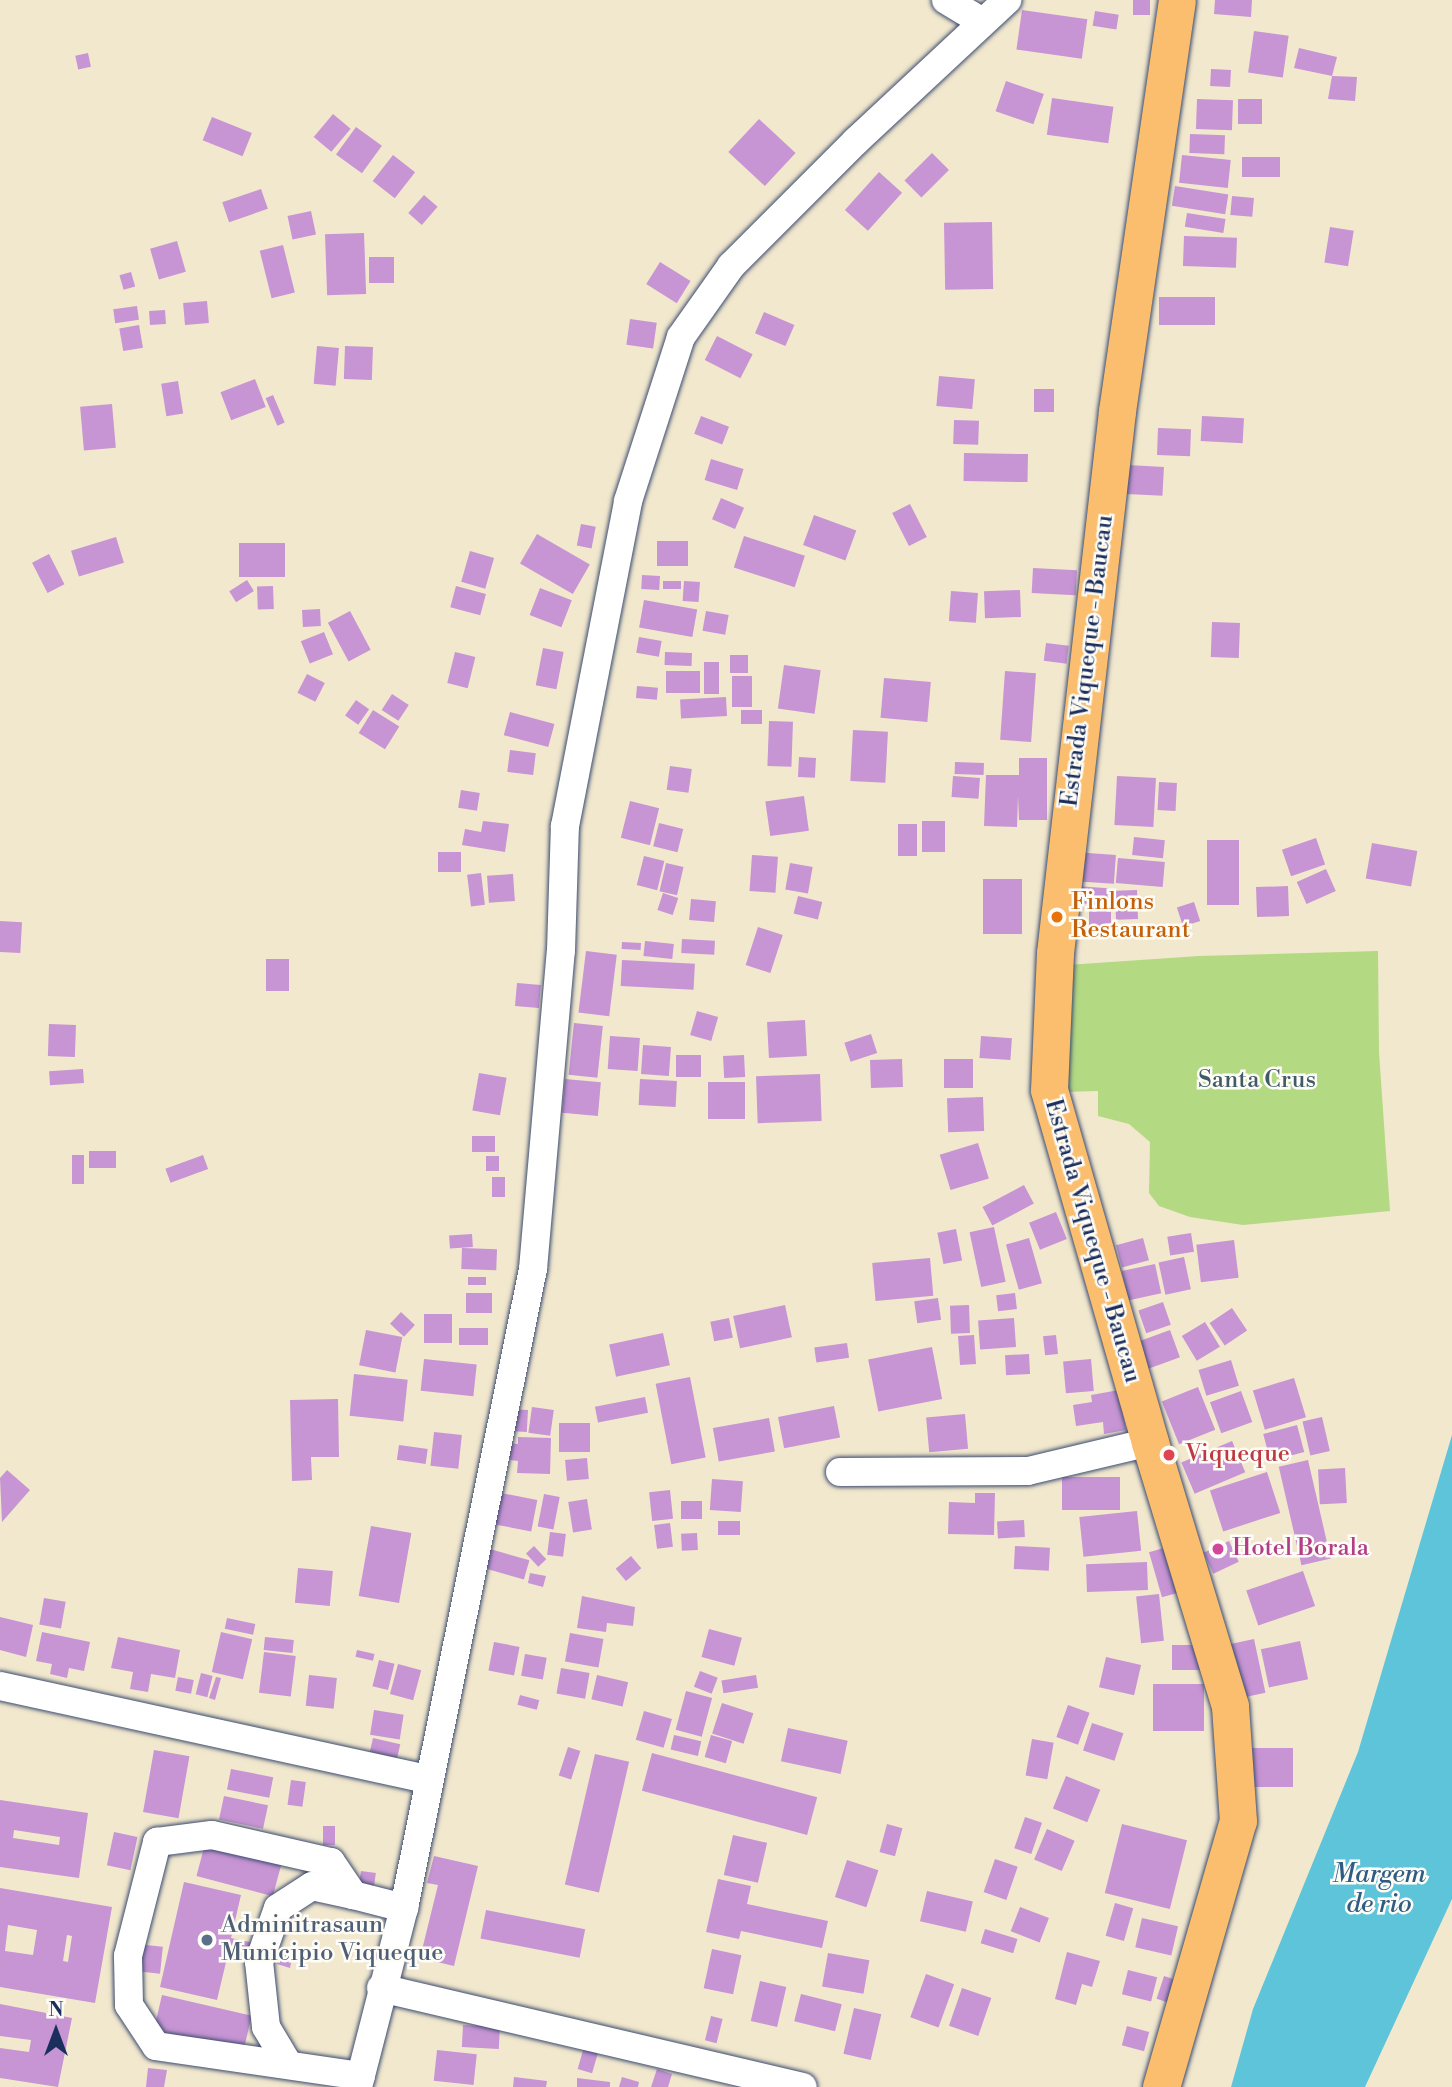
<!DOCTYPE html>
<html>
<head>
<meta charset="utf-8">
<style>
  body { margin:0 }
  #map { position:relative; width:1452px; height:2087px; overflow:hidden; background:#f2e8ce; font-family:"Libre Bodoni",serif }
  div>[style] { position:absolute }
  .green>* { inset:0; background:#b3d983 }
  .water>* { inset:0; background:#5dc4da }
  .building>* { inset:0; background:#c794d4; transform-origin:0 0 }
  .roads { filter:drop-shadow(0 0 2px #3b4b6f) drop-shadow(0 0 2px #3b4b6f) }
  .minor>* { height:28px; margin:-14px; padding:0 14px; transform-origin:14px; border-radius:14px; background:#fff }
  .major>* { height:37px; margin:-18.5px; padding:0 18.5px; transform-origin:18.5px; border-radius:18.5px; background:#fabe6e }
  .dots>* { width:19px; height:19px; translate:-50% -50%; box-sizing:border-box; border:4px solid #fdfcf7; border-radius:50% }
  span { translate:-50% -50%; white-space:nowrap; text-align:center; line-height:1.15; -webkit-text-stroke:5px #fdfcf7; paint-order:stroke }
  .street-label { font-size:24px; color:#1b2f5e }
  .food-label { font-size:24px; color:#c56008 }
  .left { translate:0 -50%; text-align:left }
  .park-label { font-size:24px; color:#415a67 }
  .health-label { font-size:24px; color:#be3a42 }
  .hotel-label { font-size:24px; color:#b23c85 }
  .service-label { font-size:24px; color:#4e5e75 }
  .water-label { font-size:26px; color:#2f5c83; font-style:italic }
  .north { position:absolute; left:21px; top:1996px; width:70px; height:70px; -webkit-text-stroke:5px #fdfcf7; paint-order:stroke; rotate:0deg; font-size:19px; font-weight:700; line-height:28px; text-align:center; color:#1b2f5e }
  .north::after { content:''; display:block; margin:auto; width:24px; height:32px; background:#1b2f5e; clip-path:polygon(50% 0,100% 100%,50% 72%,0 100%) }
</style>
</head>
<body>
<div id="map">
  <div class="green">
    <div style="clip-path:polygon(1378px 951px,1379px 1052px,1390px 1211px,1243px 1225px,1190px 1217px,1159px 1206px,1149px 1193px,1150px 1142px,1129px 1124px,1098px 1116px,1098px 1091px,1062px 1092px,1067px 965px,1199px 956px)"></div>
  </div>
  <div class="water">
    <div style="clip-path:polygon(1452px 1435px,1452px 1899px,1365px 2087px,1231px 2087px,1253px 2009px,1358px 1752px)"></div>
  </div>
  <div class="building">
    <div style="left:1133px;top:0;width:17px;height:15px"></div>
    <div style="clip-path:polygon(1215px 0,1252px 0,1251px 17px,1214px 14px)"></div>
    <div style="left:1022px;top:10px;width:66px;height:40px;rotate:8deg"></div>
    <div style="left:1095px;top:11px;width:24px;height:15px;rotate:9deg"></div>
    <div style="left:1254px;top:31px;width:35px;height:42px;rotate:8deg"></div>
    <div style="clip-path:polygon(1299px 48px,1337px 57px,1332px 76px,1357px 77px,1355px 101px,1328px 99px,1332px 76px,1294px 68px)"></div>
    <div style="left:88px;top:53px;width:14px;height:13px;rotate:78deg"></div>
    <div style="left:1211px;top:69px;width:20px;height:17px;rotate:3deg"></div>
    <div style="left:1006px;top:81px;width:40px;height:32px;rotate:19deg"></div>
    <div style="left:1052px;top:98px;width:62px;height:37px;rotate:8deg"></div>
    <div style="left:1197px;top:99px;width:36px;height:30px;rotate:2deg"></div>
    <div style="left:1238px;top:99px;width:24px;height:25px"></div>
    <div style="left:333px;top:114px;width:23px;height:30px;rotate:40deg"></div>
    <div style="left:212px;top:117px;width:43px;height:25px;rotate:22deg"></div>
    <div style="left:759px;top:119px;width:50px;height:45px;rotate:43deg"></div>
    <div style="left:356px;top:127px;width:32px;height:34px;rotate:36deg"></div>
    <div style="left:1190px;top:134px;width:35px;height:19px;rotate:2deg"></div>
    <div style="left:932px;top:153px;width:24px;height:39px;rotate:45deg"></div>
    <div style="left:393px;top:155px;width:28px;height:33px;rotate:38deg"></div>
    <div style="left:1182px;top:155px;width:49px;height:28px;rotate:6deg"></div>
    <div style="left:1242px;top:157px;width:38px;height:20px"></div>
    <div style="left:879px;top:172px;width:31px;height:51px;rotate:42deg"></div>
    <div style="left:1175px;top:186px;width:54px;height:20px;rotate:9deg"></div>
    <div style="left:261px;top:189px;width:21px;height:41px;rotate:71deg"></div>
    <div style="left:424px;top:195px;width:18px;height:24px;rotate:41deg"></div>
    <div style="left:1232px;top:196px;width:22px;height:19px;rotate:5deg"></div>
    <div style="left:311px;top:211px;width:24px;height:24px;rotate:78deg"></div>
    <div style="left:1187px;top:213px;width:39px;height:14px;rotate:9deg"></div>
    <div style="left:992px;top:222px;width:67px;height:48px;rotate:89deg"></div>
    <div style="left:1330px;top:227px;width:24px;height:36px;rotate:9deg"></div>
    <div style="left:364px;top:233px;width:61px;height:39px;rotate:88deg"></div>
    <div style="left:1184px;top:236px;width:53px;height:30px;rotate:2deg"></div>
    <div style="left:177px;top:241px;width:32px;height:28px;rotate:74deg"></div>
    <div style="left:283px;top:245px;width:49px;height:24px;rotate:76deg"></div>
    <div style="left:369px;top:257px;width:25px;height:26px"></div>
    <div style="left:660px;top:262px;width:36px;height:26px;rotate:32deg"></div>
    <div style="left:131px;top:272px;width:15px;height:12px;rotate:74deg"></div>
    <div style="left:1215px;top:297px;width:28px;height:56px;rotate:90deg"></div>
    <div style="left:207px;top:301px;width:22px;height:24px;rotate:85deg"></div>
    <div style="left:137px;top:306px;width:14px;height:24px;rotate:82deg"></div>
    <div style="left:165px;top:310px;width:14px;height:16px;rotate:86deg"></div>
    <div style="left:764px;top:312px;width:33px;height:23px;rotate:23deg"></div>
    <div style="left:630px;top:319px;width:27px;height:26px;rotate:8deg"></div>
    <div style="left:139px;top:325px;width:23px;height:20px;rotate:80deg"></div>
    <div style="left:717px;top:336px;width:40px;height:27px;rotate:27deg"></div>
    <div style="left:317px;top:346px;width:22px;height:38px;rotate:5deg"></div>
    <div style="left:345px;top:346px;width:28px;height:33px;rotate:2deg"></div>
    <div style="left:939px;top:376px;width:36px;height:30px;rotate:5deg"></div>
    <div style="left:255px;top:379px;width:30px;height:37px;rotate:69deg"></div>
    <div style="left:178px;top:381px;width:33px;height:17px;rotate:81deg"></div>
    <div style="left:1034px;top:389px;width:20px;height:23px"></div>
    <div style="left:273px;top:395px;width:30px;height:8px;rotate:67deg"></div>
    <div style="left:112px;top:404px;width:44px;height:32px;rotate:85deg"></div>
    <div style="left:701px;top:416px;width:30px;height:19px;rotate:21deg"></div>
    <div style="left:1202px;top:416px;width:42px;height:25px;rotate:3deg"></div>
    <div style="left:954px;top:420px;width:25px;height:24px;rotate:2deg"></div>
    <div style="left:1158px;top:428px;width:33px;height:27px;rotate:2deg"></div>
    <div style="left:964px;top:453px;width:64px;height:28px;rotate:1deg"></div>
    <div style="left:711px;top:459px;width:34px;height:22px;rotate:17deg"></div>
    <div style="left:1128px;top:465px;width:36px;height:29px;rotate:3deg"></div>
    <div style="left:721px;top:498px;width:25px;height:23px;rotate:23deg"></div>
    <div style="left:910px;top:504px;width:37px;height:20px;rotate:63deg"></div>
    <div style="left:814px;top:515px;width:45px;height:32px;rotate:20deg"></div>
    <div style="left:581px;top:524px;width:15px;height:22px;rotate:11deg"></div>
    <div style="left:537px;top:534px;width:61px;height:34px;rotate:30deg"></div>
    <div style="left:744px;top:536px;width:64px;height:33px;rotate:18deg"></div>
    <div style="left:116px;top:537px;width:27px;height:47px;rotate:73deg"></div>
    <div style="left:657px;top:541px;width:31px;height:25px"></div>
    <div style="left:239px;top:543px;width:46px;height:34px"></div>
    <div style="left:470px;top:551px;width:25px;height:32px;rotate:16deg"></div>
    <div style="left:49px;top:554px;width:34px;height:19px;rotate:63deg"></div>
    <div style="left:1033px;top:568px;width:44px;height:25px;rotate:3deg"></div>
    <div style="left:642px;top:575px;width:18px;height:14px;rotate:3deg"></div>
    <div style="left:247px;top:580px;width:13px;height:21px;rotate:58deg"></div>
    <div style="left:663px;top:581px;width:18px;height:8px"></div>
    <div style="left:684px;top:581px;width:16px;height:20px;rotate:4deg"></div>
    <div style="left:273px;top:586px;width:23px;height:16px;rotate:88deg"></div>
    <div style="left:456px;top:586px;width:31px;height:22px;rotate:15deg"></div>
    <div style="left:540px;top:588px;width:34px;height:29px;rotate:21deg"></div>
    <div style="left:1020px;top:590px;width:27px;height:36px;rotate:88deg"></div>
    <div style="left:951px;top:591px;width:27px;height:30px;rotate:4deg"></div>
    <div style="left:644px;top:600px;width:54px;height:28px;rotate:10deg"></div>
    <div style="left:320px;top:609px;width:17px;height:18px;rotate:87deg"></div>
    <div style="left:350px;top:611px;width:44px;height:25px;rotate:62deg"></div>
    <div style="left:706px;top:611px;width:23px;height:20px;rotate:10deg"></div>
    <div style="left:1212px;top:622px;width:28px;height:35px;rotate:2deg"></div>
    <div style="left:324px;top:632px;width:24px;height:25px;rotate:68deg"></div>
    <div style="left:639px;top:637px;width:23px;height:16px;rotate:10deg"></div>
    <div style="left:1046px;top:643px;width:23px;height:18px;rotate:7deg"></div>
    <div style="left:543px;top:648px;width:21px;height:38px;rotate:11deg"></div>
    <div style="left:455px;top:652px;width:21px;height:32px;rotate:14deg"></div>
    <div style="left:665px;top:652px;width:27px;height:13px;rotate:2deg"></div>
    <div style="left:748px;top:655px;width:18px;height:18px;rotate:90deg"></div>
    <div style="left:704px;top:662px;width:15px;height:32px"></div>
    <div style="left:784px;top:665px;width:37px;height:44px;rotate:8deg"></div>
    <div style="left:666px;top:671px;width:34px;height:22px"></div>
    <div style="left:1005px;top:671px;width:31px;height:69px;rotate:4deg"></div>
    <div style="left:307px;top:674px;width:20px;height:21px;rotate:27deg"></div>
    <div style="left:732px;top:676px;width:20px;height:31px"></div>
    <div style="left:884px;top:678px;width:47px;height:40px;rotate:5deg"></div>
    <div style="left:637px;top:686px;width:21px;height:12px;rotate:5deg"></div>
    <div style="left:392px;top:694px;width:20px;height:19px;rotate:33deg"></div>
    <div style="left:726px;top:697px;width:19px;height:46px;rotate:87deg"></div>
    <div style="left:356px;top:700px;width:16px;height:19px;rotate:35deg"></div>
    <div style="left:373px;top:710px;width:31px;height:27px;rotate:32deg"></div>
    <div style="left:762px;top:710px;width:14px;height:21px;rotate:90deg"></div>
    <div style="left:510px;top:712px;width:46px;height:24px;rotate:15deg"></div>
    <div style="left:769px;top:721px;width:24px;height:45px;rotate:2deg"></div>
    <div style="left:853px;top:730px;width:35px;height:51px;rotate:3deg"></div>
    <div style="left:510px;top:750px;width:26px;height:22px;rotate:7deg"></div>
    <div style="left:799px;top:757px;width:17px;height:20px;rotate:3deg"></div>
    <div style="clip-path:polygon(1019px 758px,1047px 758px,1047px 820px,1019px 820px,1018px 796px,1017px 827px,984px 826px,986px 775px,1019px 775px)"></div>
    <div style="left:955px;top:762px;width:29px;height:12px;rotate:2deg"></div>
    <div style="left:670px;top:766px;width:22px;height:24px;rotate:8deg"></div>
    <div style="left:953px;top:776px;width:27px;height:21px;rotate:4deg"></div>
    <div style="left:1117px;top:776px;width:39px;height:49px;rotate:3deg"></div>
    <div style="left:1159px;top:782px;width:18px;height:28px;rotate:3deg"></div>
    <div style="left:461px;top:790px;width:19px;height:18px;rotate:9deg"></div>
    <div style="left:804px;top:796px;width:35px;height:39px;rotate:82deg"></div>
    <div style="left:630px;top:801px;width:30px;height:38px;rotate:14deg"></div>
    <div style="clip-path:polygon(483px 821px,509px 824px,505px 852px,462px 845px,465px 829px,481px 832px)"></div>
    <div style="left:922px;top:821px;width:23px;height:31px"></div>
    <div style="left:659px;top:823px;width:25px;height:24px;rotate:14deg"></div>
    <div style="left:898px;top:824px;width:19px;height:32px"></div>
    <div style="left:1134px;top:837px;width:31px;height:18px;rotate:6deg"></div>
    <div style="left:1316px;top:838px;width:28px;height:36px;rotate:71deg"></div>
    <div style="left:1207px;top:840px;width:32px;height:65px"></div>
    <div style="left:1372px;top:843px;width:46px;height:36px;rotate:10deg"></div>
    <div style="left:438px;top:852px;width:23px;height:20px"></div>
    <div style="left:1074px;top:852px;width:42px;height:29px;rotate:4deg"></div>
    <div style="left:752px;top:855px;width:26px;height:36px;rotate:4deg"></div>
    <div style="left:644px;top:856px;width:21px;height:30px;rotate:14deg"></div>
    <div style="left:1118px;top:858px;width:47px;height:25px;rotate:5deg"></div>
    <div style="left:666px;top:863px;width:18px;height:29px;rotate:13deg"></div>
    <div style="left:790px;top:863px;width:23px;height:27px;rotate:10deg"></div>
    <div style="left:1326px;top:869px;width:24px;height:32px;rotate:66deg"></div>
    <div style="left:481px;top:873px;width:32px;height:14px;rotate:83deg"></div>
    <div style="left:513px;top:874px;width:27px;height:26px;rotate:86deg"></div>
    <div style="left:983px;top:879px;width:39px;height:55px"></div>
    <div style="left:1076px;top:886px;width:32px;height:17px;rotate:4deg"></div>
    <div style="left:1288px;top:886px;width:30px;height:32px;rotate:88deg"></div>
    <div style="left:1137px;top:890px;width:29px;height:22px;rotate:88deg"></div>
    <div style="left:663px;top:893px;width:16px;height:18px;rotate:18deg"></div>
    <div style="left:798px;top:896px;width:25px;height:18px;rotate:14deg"></div>
    <div style="left:691px;top:899px;width:25px;height:21px;rotate:5deg"></div>
    <div style="left:1194px;top:902px;width:20px;height:18px;rotate:72deg"></div>
    <div style="left:1089px;top:908px;width:22px;height:22px"></div>
    <div style="left:0;top:921px;width:22px;height:31px;rotate:3deg"></div>
    <div style="left:758px;top:927px;width:26px;height:40px;rotate:18deg"></div>
    <div style="left:682px;top:939px;width:33px;height:14px;rotate:3deg"></div>
    <div style="left:645px;top:941px;width:29px;height:15px;rotate:6deg"></div>
    <div style="left:622px;top:942px;width:19px;height:7px;rotate:3deg"></div>
    <div style="left:586px;top:951px;width:31px;height:62px;rotate:7deg"></div>
    <div style="left:266px;top:959px;width:23px;height:32px"></div>
    <div style="left:622px;top:960px;width:73px;height:26px;rotate:3deg"></div>
    <div style="left:517px;top:983px;width:24px;height:23px;rotate:5deg"></div>
    <div style="left:697px;top:1011px;width:22px;height:25px;rotate:16deg"></div>
    <div style="left:805px;top:1020px;width:36px;height:38px;rotate:87deg"></div>
    <div style="left:574px;top:1023px;width:29px;height:52px;rotate:6deg"></div>
    <div style="left:49px;top:1024px;width:27px;height:32px;rotate:2deg"></div>
    <div style="left:871px;top:1034px;width:20px;height:28px;rotate:72deg"></div>
    <div style="left:610px;top:1036px;width:30px;height:33px;rotate:4deg"></div>
    <div style="left:981px;top:1036px;width:31px;height:22px;rotate:4deg"></div>
    <div style="left:643px;top:1045px;width:28px;height:29px;rotate:4deg"></div>
    <div style="left:676px;top:1055px;width:25px;height:22px"></div>
    <div style="left:744px;top:1055px;width:22px;height:21px;rotate:87deg"></div>
    <div style="left:902px;top:1059px;width:28px;height:32px;rotate:88deg"></div>
    <div style="left:944px;top:1059px;width:29px;height:29px"></div>
    <div style="left:83px;top:1069px;width:14px;height:34px;rotate:86deg"></div>
    <div style="left:479px;top:1073px;width:28px;height:38px;rotate:10deg"></div>
    <div style="left:820px;top:1074px;width:47px;height:64px;rotate:88deg"></div>
    <div style="left:565px;top:1079px;width:36px;height:34px;rotate:5deg"></div>
    <div style="left:640px;top:1079px;width:37px;height:26px;rotate:3deg"></div>
    <div style="left:708px;top:1082px;width:37px;height:37px"></div>
    <div style="left:983px;top:1097px;width:34px;height:36px;rotate:88deg"></div>
    <div style="left:472px;top:1136px;width:23px;height:16px"></div>
    <div style="left:978px;top:1143px;width:37px;height:40px;rotate:73deg"></div>
    <div style="left:89px;top:1151px;width:27px;height:17px"></div>
    <div style="left:72px;top:1155px;width:12px;height:29px"></div>
    <div style="left:203px;top:1155px;width:15px;height:40px;rotate:70deg"></div>
    <div style="left:486px;top:1156px;width:13px;height:15px"></div>
    <div style="left:492px;top:1177px;width:13px;height:20px"></div>
    <div style="left:1024px;top:1185px;width:21px;height:47px;rotate:62deg"></div>
    <div style="left:1056px;top:1212px;width:29px;height:29px;rotate:68deg"></div>
    <div style="left:994px;top:1227px;width:56px;height:25px;rotate:78deg"></div>
    <div style="left:956px;top:1229px;width:32px;height:19px;rotate:79deg"></div>
    <div style="left:1191px;top:1233px;width:19px;height:24px;rotate:81deg"></div>
    <div style="left:472px;top:1234px;width:13px;height:23px;rotate:86deg"></div>
    <div style="left:1029px;top:1238px;width:47px;height:24px;rotate:74deg"></div>
    <div style="left:1143px;top:1238px;width:23px;height:28px;rotate:75deg"></div>
    <div style="left:1234px;top:1240px;width:38px;height:38px;rotate:83deg"></div>
    <div style="left:462px;top:1248px;width:35px;height:21px;rotate:2deg"></div>
    <div style="left:1184px;top:1257px;width:33px;height:26px;rotate:78deg"></div>
    <div style="left:930px;top:1258px;width:38px;height:58px;rotate:85deg"></div>
    <div style="left:1155px;top:1264px;width:30px;height:34px;rotate:78deg"></div>
    <div style="left:468px;top:1277px;width:18px;height:8px"></div>
    <div style="left:492px;top:1293px;width:20px;height:26px;rotate:90deg"></div>
    <div style="left:1015px;top:1293px;width:16px;height:19px;rotate:83deg"></div>
    <div style="left:938px;top:1298px;width:22px;height:24px;rotate:82deg"></div>
    <div style="left:1163px;top:1302px;width:24px;height:26px;rotate:71deg"></div>
    <div style="left:785px;top:1305px;width:33px;height:53px;rotate:78deg"></div>
    <div style="left:969px;top:1305px;width:28px;height:19px;rotate:88deg"></div>
    <div style="left:1232px;top:1308px;width:27px;height:27px;rotate:56deg"></div>
    <div style="left:401px;top:1312px;width:19px;height:16px;rotate:43deg"></div>
    <div style="left:424px;top:1314px;width:28px;height:29px"></div>
    <div style="left:729px;top:1318px;width:20px;height:19px;rotate:79deg"></div>
    <div style="left:1014px;top:1318px;width:29px;height:36px;rotate:86deg"></div>
    <div style="left:1205px;top:1322px;width:29px;height:27px;rotate:59deg"></div>
    <div style="left:459px;top:1328px;width:29px;height:17px"></div>
    <div style="left:366px;top:1330px;width:37px;height:36px;rotate:11deg"></div>
    <div style="left:1170px;top:1330px;width:29px;height:35px;rotate:70deg"></div>
    <div style="left:663px;top:1333px;width:33px;height:55px;rotate:78deg"></div>
    <div style="left:974px;top:1335px;width:29px;height:16px;rotate:86deg"></div>
    <div style="left:1056px;top:1335px;width:19px;height:13px;rotate:84deg"></div>
    <div style="left:847px;top:1343px;width:15px;height:33px;rotate:82deg"></div>
    <div style="left:932px;top:1347px;width:53px;height:65px;rotate:79deg"></div>
    <div style="left:1029px;top:1354px;width:20px;height:24px;rotate:87deg"></div>
    <div style="left:424px;top:1359px;width:53px;height:32px;rotate:6deg"></div>
    <div style="left:1091px;top:1359px;width:32px;height:28px;rotate:85deg"></div>
    <div style="left:1231px;top:1360px;width:27px;height:34px;rotate:73deg"></div>
    <div style="left:354px;top:1374px;width:54px;height:42px;rotate:6deg"></div>
    <div style="left:690px;top:1377px;width:82px;height:35px;rotate:79deg"></div>
    <div style="left:1294px;top:1378px;width:41px;height:43px;rotate:73deg"></div>
    <div style="left:1198px;top:1387px;width:46px;height:39px;rotate:68deg"></div>
    <div style="clip-path:polygon(1119px 1390px,1126px 1430px,1104px 1434px,1103px 1422px,1076px 1426px,1073px 1405px,1092px 1402px,1091px 1395px)"></div>
    <div style="left:1241px;top:1391px;width:33px;height:33px;rotate:70deg"></div>
    <div style="left:645px;top:1397px;width:16px;height:51px;rotate:79deg"></div>
    <div style="clip-path:polygon(338px 1399px,339px 1457px,311px 1457px,312px 1480px,292px 1481px,290px 1400px)"></div>
    <div style="left:834px;top:1406px;width:32px;height:57px;rotate:79deg"></div>
    <div style="left:532px;top:1407px;width:22px;height:26px;rotate:8deg"></div>
    <div style="left:510px;top:1409px;width:18px;height:22px;rotate:3deg"></div>
    <div style="left:965px;top:1414px;width:35px;height:39px;rotate:85deg"></div>
    <div style="left:1322px;top:1417px;width:35px;height:20px;rotate:77deg"></div>
    <div style="left:769px;top:1418px;width:34px;height:57px;rotate:80deg"></div>
    <div style="left:590px;top:1423px;width:29px;height:31px;rotate:90deg"></div>
    <div style="left:1297px;top:1425px;width:28px;height:35px;rotate:75deg"></div>
    <div style="left:434px;top:1432px;width:28px;height:34px;rotate:6deg"></div>
    <div style="clip-path:polygon(518px 1437px,551px 1438px,550px 1474px,517px 1473px,518px 1461px,510px 1460px,510px 1443px,518px 1444px)"></div>
    <div style="left:1232px;top:1441px;width:34px;height:55px;rotate:67deg"></div>
    <div style="left:399px;top:1445px;width:29px;height:15px;rotate:8deg"></div>
    <div style="left:587px;top:1458px;width:21px;height:22px;rotate:85deg"></div>
    <div style="left:1308px;top:1460px;width:101px;height:30px;rotate:77deg"></div>
    <div style="left:1345px;top:1468px;width:35px;height:27px;rotate:87deg"></div>
    <div style="clip-path:polygon(7px 1470px,30px 1490px,2px 1522px,0 1478px)"></div>
    <div style="left:1267px;top:1472px;width:43px;height:60px;rotate:72deg"></div>
    <div style="left:1120px;top:1477px;width:33px;height:58px;rotate:90deg"></div>
    <div style="left:712px;top:1479px;width:31px;height:31px;rotate:4deg"></div>
    <div style="left:670px;top:1490px;width:29px;height:21px;rotate:84deg"></div>
    <div style="left:501px;top:1493px;width:37px;height:32px;rotate:11deg"></div>
    <div style="clip-path:polygon(975px 1493px,995px 1493px,994px 1535px,948px 1534px,949px 1502px,975px 1503px)"></div>
    <div style="left:544px;top:1494px;width:16px;height:33px;rotate:11deg"></div>
    <div style="left:587px;top:1499px;width:31px;height:19px;rotate:81deg"></div>
    <div style="left:702px;top:1501px;width:18px;height:21px;rotate:90deg"></div>
    <div style="left:1137px;top:1511px;width:40px;height:58px;rotate:84deg"></div>
    <div style="left:1024px;top:1520px;width:17px;height:27px;rotate:87deg"></div>
    <div style="left:740px;top:1521px;width:14px;height:22px;rotate:90deg"></div>
    <div style="left:670px;top:1523px;width:24px;height:16px;rotate:83deg"></div>
    <div style="left:371px;top:1526px;width:41px;height:71px;rotate:10deg"></div>
    <div style="left:550px;top:1532px;width:16px;height:23px;rotate:7deg"></div>
    <div style="left:697px;top:1533px;width:17px;height:16px;rotate:87deg"></div>
    <div style="left:1229px;top:1541px;width:23px;height:28px;rotate:65deg"></div>
    <div style="left:1174px;top:1545px;width:47px;height:26px;rotate:74deg"></div>
    <div style="left:534px;top:1546px;width:18px;height:11px;rotate:47deg"></div>
    <div style="left:1015px;top:1546px;width:35px;height:23px;rotate:3deg"></div>
    <div style="left:490px;top:1549px;width:41px;height:20px;rotate:16deg"></div>
    <div style="left:631px;top:1556px;width:16px;height:20px;rotate:50deg"></div>
    <div style="left:1147px;top:1562px;width:28px;height:61px;rotate:88deg"></div>
    <div style="left:298px;top:1568px;width:35px;height:35px;rotate:5deg"></div>
    <div style="left:1303px;top:1571px;width:37px;height:60px;rotate:71deg"></div>
    <div style="clip-path:polygon(530px 1573px,546px 1576px,543px 1587px,528px 1583px)"></div>
    <div style="left:1159px;top:1594px;width:47px;height:23px;rotate:84deg"></div>
    <div style="clip-path:polygon(582px 1596px,635px 1607px,633px 1626px,607px 1623px,606px 1632px,577px 1628px)"></div>
    <div style="left:44px;top:1598px;width:22px;height:27px;rotate:10deg"></div>
    <div style="clip-path:polygon(0 1617px,33px 1625px,26px 1657px,0 1650px)"></div>
    <div style="left:227px;top:1618px;width:29px;height:11px;rotate:12deg"></div>
    <div style="left:709px;top:1629px;width:34px;height:29px;rotate:15deg"></div>
    <div style="clip-path:polygon(42px 1632px,90px 1642px,84px 1671px,69px 1668px,67px 1678px,50px 1674px,52px 1664px,36px 1661px)"></div>
    <div style="left:221px;top:1632px;width:32px;height:41px;rotate:13deg"></div>
    <div style="left:570px;top:1633px;width:34px;height:29px;rotate:10deg"></div>
    <div style="clip-path:polygon(118px 1637px,180px 1650px,175px 1678px,151px 1674px,148px 1692px,130px 1689px,133px 1672px,111px 1668px)"></div>
    <div style="left:265px;top:1637px;width:29px;height:13px;rotate:6deg"></div>
    <div style="left:1254px;top:1639px;width:55px;height:25px;rotate:78deg"></div>
    <div style="left:1300px;top:1641px;width:39px;height:40px;rotate:78deg"></div>
    <div style="left:494px;top:1642px;width:26px;height:29px;rotate:11deg"></div>
    <div style="left:1172px;top:1645px;width:30px;height:25px"></div>
    <div style="left:357px;top:1650px;width:18px;height:7px;rotate:13deg"></div>
    <div style="left:264px;top:1652px;width:32px;height:41px;rotate:7deg"></div>
    <div style="left:525px;top:1654px;width:22px;height:22px;rotate:10deg"></div>
    <div style="left:1106px;top:1657px;width:36px;height:31px;rotate:13deg"></div>
    <div style="left:379px;top:1660px;width:16px;height:27px;rotate:14deg"></div>
    <div style="left:398px;top:1664px;width:24px;height:31px;rotate:15deg"></div>
    <div style="left:561px;top:1668px;width:29px;height:26px;rotate:10deg"></div>
    <div style="left:700px;top:1671px;width:19px;height:17px;rotate:21deg"></div>
    <div style="left:201px;top:1673px;width:12px;height:22px;rotate:14deg"></div>
    <div style="left:309px;top:1675px;width:28px;height:31px;rotate:6deg"></div>
    <div style="left:597px;top:1675px;width:32px;height:25px;rotate:13deg"></div>
    <div style="left:756px;top:1675px;width:13px;height:35px;rotate:81deg"></div>
    <div style="left:178px;top:1677px;width:16px;height:14px;rotate:11deg"></div>
    <div style="clip-path:polygon(216px 1677px,221px 1678px,215px 1700px,209px 1698px)"></div>
    <div style="left:1153px;top:1684px;width:51px;height:47px"></div>
    <div style="left:686px;top:1691px;width:27px;height:40px;rotate:15deg"></div>
    <div style="left:520px;top:1695px;width:20px;height:10px;rotate:15deg"></div>
    <div style="left:722px;top:1703px;width:33px;height:32px;rotate:18deg"></div>
    <div style="left:1068px;top:1705px;width:23px;height:34px;rotate:20deg"></div>
    <div style="left:374px;top:1710px;width:30px;height:25px;rotate:9deg"></div>
    <div style="left:644px;top:1711px;width:29px;height:30px;rotate:16deg"></div>
    <div style="left:1092px;top:1723px;width:33px;height:29px;rotate:18deg"></div>
    <div style="left:788px;top:1728px;width:61px;height:34px;rotate:12deg"></div>
    <div style="left:674px;top:1735px;width:28px;height:15px;rotate:13deg"></div>
    <div style="left:711px;top:1735px;width:22px;height:23px;rotate:16deg"></div>
    <div style="left:373px;top:1738px;width:28px;height:14px;rotate:13deg"></div>
    <div style="left:1032px;top:1739px;width:22px;height:37px;rotate:10deg"></div>
    <div style="left:568px;top:1747px;width:13px;height:30px;rotate:18deg"></div>
    <div style="left:1251px;top:1748px;width:42px;height:39px"></div>
    <div style="left:154px;top:1750px;width:36px;height:63px;rotate:10deg"></div>
    <div style="left:652px;top:1753px;width:171px;height:39px;rotate:15deg"></div>
    <div style="left:595px;top:1754px;width:35px;height:134px;rotate:13deg"></div>
    <div style="left:231px;top:1769px;width:43px;height:21px;rotate:11deg"></div>
    <div style="left:1066px;top:1776px;width:37px;height:35px;rotate:22deg"></div>
    <div style="left:291px;top:1780px;width:15px;height:25px;rotate:8deg"></div>
    <div style="left:224px;top:1796px;width:45px;height:24px;rotate:12deg"></div>
    <div style="clip-path:polygon(evenodd,0 1800px,88px 1813px,79px 1878px,0 1867px,0 1800px,14px 1830px,60px 1837px,59px 1845px,13px 1838px,14px 1830px)"></div>
    <div style="left:1025px;top:1817px;width:18px;height:33px;rotate:19deg"></div>
    <div style="left:887px;top:1824px;width:16px;height:29px;rotate:15deg"></div>
    <div style="left:1122px;top:1824px;width:67px;height:71px;rotate:14deg"></div>
    <div style="left:323px;top:1826px;width:12px;height:19px"></div>
    <div style="left:1047px;top:1829px;width:30px;height:33px;rotate:23deg"></div>
    <div style="left:114px;top:1832px;width:24px;height:34px;rotate:12deg"></div>
    <div style="left:733px;top:1835px;width:35px;height:41px;rotate:13deg"></div>
    <div style="left:205px;top:1844px;width:79px;height:33px;rotate:15deg"></div>
    <div style="clip-path:polygon(434px 1856px,478px 1866px,454px 1966px,420px 1958px,438px 1885px,427px 1883px)"></div>
    <div style="left:995px;top:1859px;width:24px;height:35px;rotate:19deg"></div>
    <div style="left:847px;top:1860px;width:33px;height:39px;rotate:18deg"></div>
    <div style="left:361px;top:1871px;width:15px;height:14px;rotate:8deg"></div>
    <div style="clip-path:polygon(718px 1879px,751px 1886px,747px 1904px,828px 1921px,822px 1948px,741px 1931px,739px 1939px,706px 1932px)"></div>
    <div style="clip-path:polygon(184px 1882px,241px 1895px,231px 1938px,254px 1943px,250px 1963px,227px 1958px,217px 2000px,160px 1987px)"></div>
    <div style="clip-path:polygon(evenodd,0 1888px,112px 1907px,95px 2003px,0 1987px,0 1888px,8px 1925px,37px 1930px,33px 1955px,5px 1951px,8px 1925px,0 1888px,67px 1935px,72px 1936px,68px 1962px,63px 1961px,67px 1935px)"></div>
    <div style="left:927px;top:1891px;width:47px;height:31px;rotate:13deg"></div>
    <div style="left:1115px;top:1903px;width:19px;height:34px;rotate:16deg"></div>
    <div style="left:1020px;top:1907px;width:31px;height:26px;rotate:21deg"></div>
    <div style="left:486px;top:1910px;width:101px;height:29px;rotate:11deg"></div>
    <div style="left:1142px;top:1918px;width:37px;height:30px;rotate:13deg"></div>
    <div style="left:985px;top:1929px;width:34px;height:15px;rotate:17deg"></div>
    <div style="left:136px;top:1944px;width:27px;height:27px;rotate:6deg"></div>
    <div style="left:712px;top:1949px;width:30px;height:40px;rotate:12deg"></div>
    <div style="clip-path:polygon(280px 1951px,293px 1953px,290px 1968px,277px 1964px)"></div>
    <div style="clip-path:polygon(1067px 1952px,1100px 1961px,1092px 1987px,1082px 1984px,1076px 2005px,1055px 1999px)"></div>
    <div style="left:828px;top:1953px;width:42px;height:34px;rotate:10deg"></div>
    <div style="left:1128px;top:1970px;width:30px;height:25px;rotate:14deg"></div>
    <div style="left:926px;top:1974px;width:30px;height:46px;rotate:20deg"></div>
    <div style="left:1164px;top:1976px;width:16px;height:24px;rotate:18deg"></div>
    <div style="left:760px;top:1981px;width:27px;height:41px;rotate:13deg"></div>
    <div style="left:962px;top:1988px;width:31px;height:40px;rotate:19deg"></div>
    <div style="left:801px;top:1994px;width:42px;height:28px;rotate:14deg"></div>
    <div style="left:162px;top:1995px;width:92px;height:36px;rotate:13deg"></div>
    <div style="clip-path:polygon(0 2004px,72px 2018px,58px 2087px,0 2078px,0 2048px,29px 2052px,31px 2040px,0 2036px)"></div>
    <div style="left:854px;top:2008px;width:28px;height:47px;rotate:13deg"></div>
    <div style="left:711px;top:2016px;width:12px;height:25px;rotate:14deg"></div>
    <div style="left:463px;top:2025px;width:37px;height:22px;rotate:3deg"></div>
    <div style="left:1127px;top:2026px;width:23px;height:20px;rotate:15deg"></div>
    <div style="left:584px;top:2047px;width:15px;height:23px;rotate:16deg"></div>
    <div style="left:437px;top:2050px;width:40px;height:31px;rotate:6deg"></div>
    <div style="clip-path:polygon(148px 2068px,167px 2070px,164px 2087px,146px 2087px)"></div>
    <div style="clip-path:polygon(657px 2069px,672px 2074px,668px 2087px,651px 2087px)"></div>
    <div style="clip-path:polygon(514px 2077px,547px 2081px,546px 2087px,513px 2087px)"></div>
    <div style="clip-path:polygon(622px 2077px,639px 2082px,638px 2087px,619px 2087px)"></div>
    <div style="clip-path:polygon(577px 2078px,610px 2082px,610px 2087px,577px 2087px)"></div>
  </div>
  <div class="roads">
    <div class="minor">
      <div style="left:946px;top:0;width:41px;rotate:31deg"></div>
      <div style="left:840px;top:1472px;width:188px;rotate:-0.3deg"></div>
      <div style="left:1028px;top:1471px;width:125px;rotate:-13.4deg"></div>
      <div style="left:0;top:1686px;width:438px;rotate:12.3deg"></div>
      <div style="left:381px;top:1988px;width:433px;rotate:13.2deg"></div>
      <div style="left:288px;top:2064px;width:43px;rotate:-120.7deg"></div>
      <div style="left:266px;top:2027px;width:65px;rotate:-96.1deg"></div>
      <div style="left:259px;top:1962px;width:57px;rotate:-70.6deg"></div>
      <div style="left:278px;top:1908px;width:40px;rotate:-32.9deg"></div>
      <div style="left:312px;top:1886px;width:42px;rotate:12.4deg"></div>
      <div style="left:361px;top:2076px;width:207px;rotate:-171.7deg"></div>
      <div style="left:156px;top:2046px;width:49px;rotate:-123.4deg"></div>
      <div style="left:129px;top:2005px;width:49px;rotate:-91.2deg"></div>
      <div style="left:128px;top:1956px;width:118px;rotate:-75.7deg"></div>
      <div style="left:157px;top:1842px;width:55px;rotate:-7.3deg"></div>
      <div style="left:212px;top:1835px;width:122px;rotate:12.8deg"></div>
      <div style="left:331px;top:1862px;width:40px;rotate:56deg"></div>
      <div style="left:353px;top:1895px;width:53px;rotate:14.3deg"></div>
      <div style="left:358px;top:2087px;width:185px;rotate:-75.6deg"></div>
      <div style="left:404px;top:1908px;width:652px;rotate:-78.59deg"></div>
      <div style="left:533px;top:1269px;width:319px;rotate:-85deg"></div>
      <div style="left:561px;top:951px;width:125px;rotate:-88.2deg"></div>
      <div style="left:565px;top:826px;width:331px;rotate:-79deg"></div>
      <div style="left:628px;top:501px;width:172px;rotate:-72.1deg"></div>
      <div style="left:681px;top:337px;width:87px;rotate:-54.8deg"></div>
      <div style="left:731px;top:266px;width:177px;rotate:-45deg"></div>
      <div style="left:856px;top:141px;width:207px;rotate:-43deg"></div>
    </div>
    <div class="major">
      <div style="left:1161px;top:2087px;width:277px;rotate:-73.9deg"></div>
      <div style="left:1238px;top:1821px;width:115px;rotate:-94deg"></div>
      <div style="left:1230px;top:1706px;width:276px;rotate:-106.9deg"></div>
      <div style="left:1150px;top:1442px;width:366px;rotate:-106deg"></div>
      <div style="left:1049px;top:1090px;width:137px;rotate:-87.5deg"></div>
      <div style="left:1055px;top:953px;width:546px;rotate:-83.47deg"></div>
      <div style="left:1117px;top:411px;width:415px;rotate:-81.7deg"></div>
    </div>
  </div>
  <div class="dots">
    <div style="left:1057px;top:917px;background:#e8710a"></div>
    <div style="left:1169px;top:1455px;background:#e0444e"></div>
    <div style="left:1218px;top:1549px;background:#d1479c"></div>
    <div style="left:207px;top:1940px;background:#5c6f8a"></div>
  </div>
  <div class="street-label">
    <span style="left:1088px;top:661px;rotate:-83deg">Estrada Viqueque - Baucau</span>
    <span style="left:1092px;top:1241px;rotate:74deg">Estrada Viqueque - Baucau</span>
  </div>
  <div class="food-label">
    <span class="left" style="left:1071px;top:917px">Finlons<br>Restaurant</span>
  </div>
  <div class="park-label">
    <span style="left:1257px;top:1081px">Santa Crus</span>
  </div>
  <div class="health-label">
    <span class="left" style="left:1185px;top:1455px">Viqueque</span>
  </div>
  <div class="hotel-label">
    <span class="left" style="left:1232px;top:1549px">Hotel Borala</span>
  </div>
  <div class="service-label">
    <span class="left" style="left:221px;top:1940px">Adminitrasaun<br>Municipio Viqueque</span>
  </div>
  <div class="water-label">
    <span style="left:1379px;top:1890px">Margem<br>de rio</span>
  </div>
  <div class="north">N</div>
</div>
</body>
</html>
